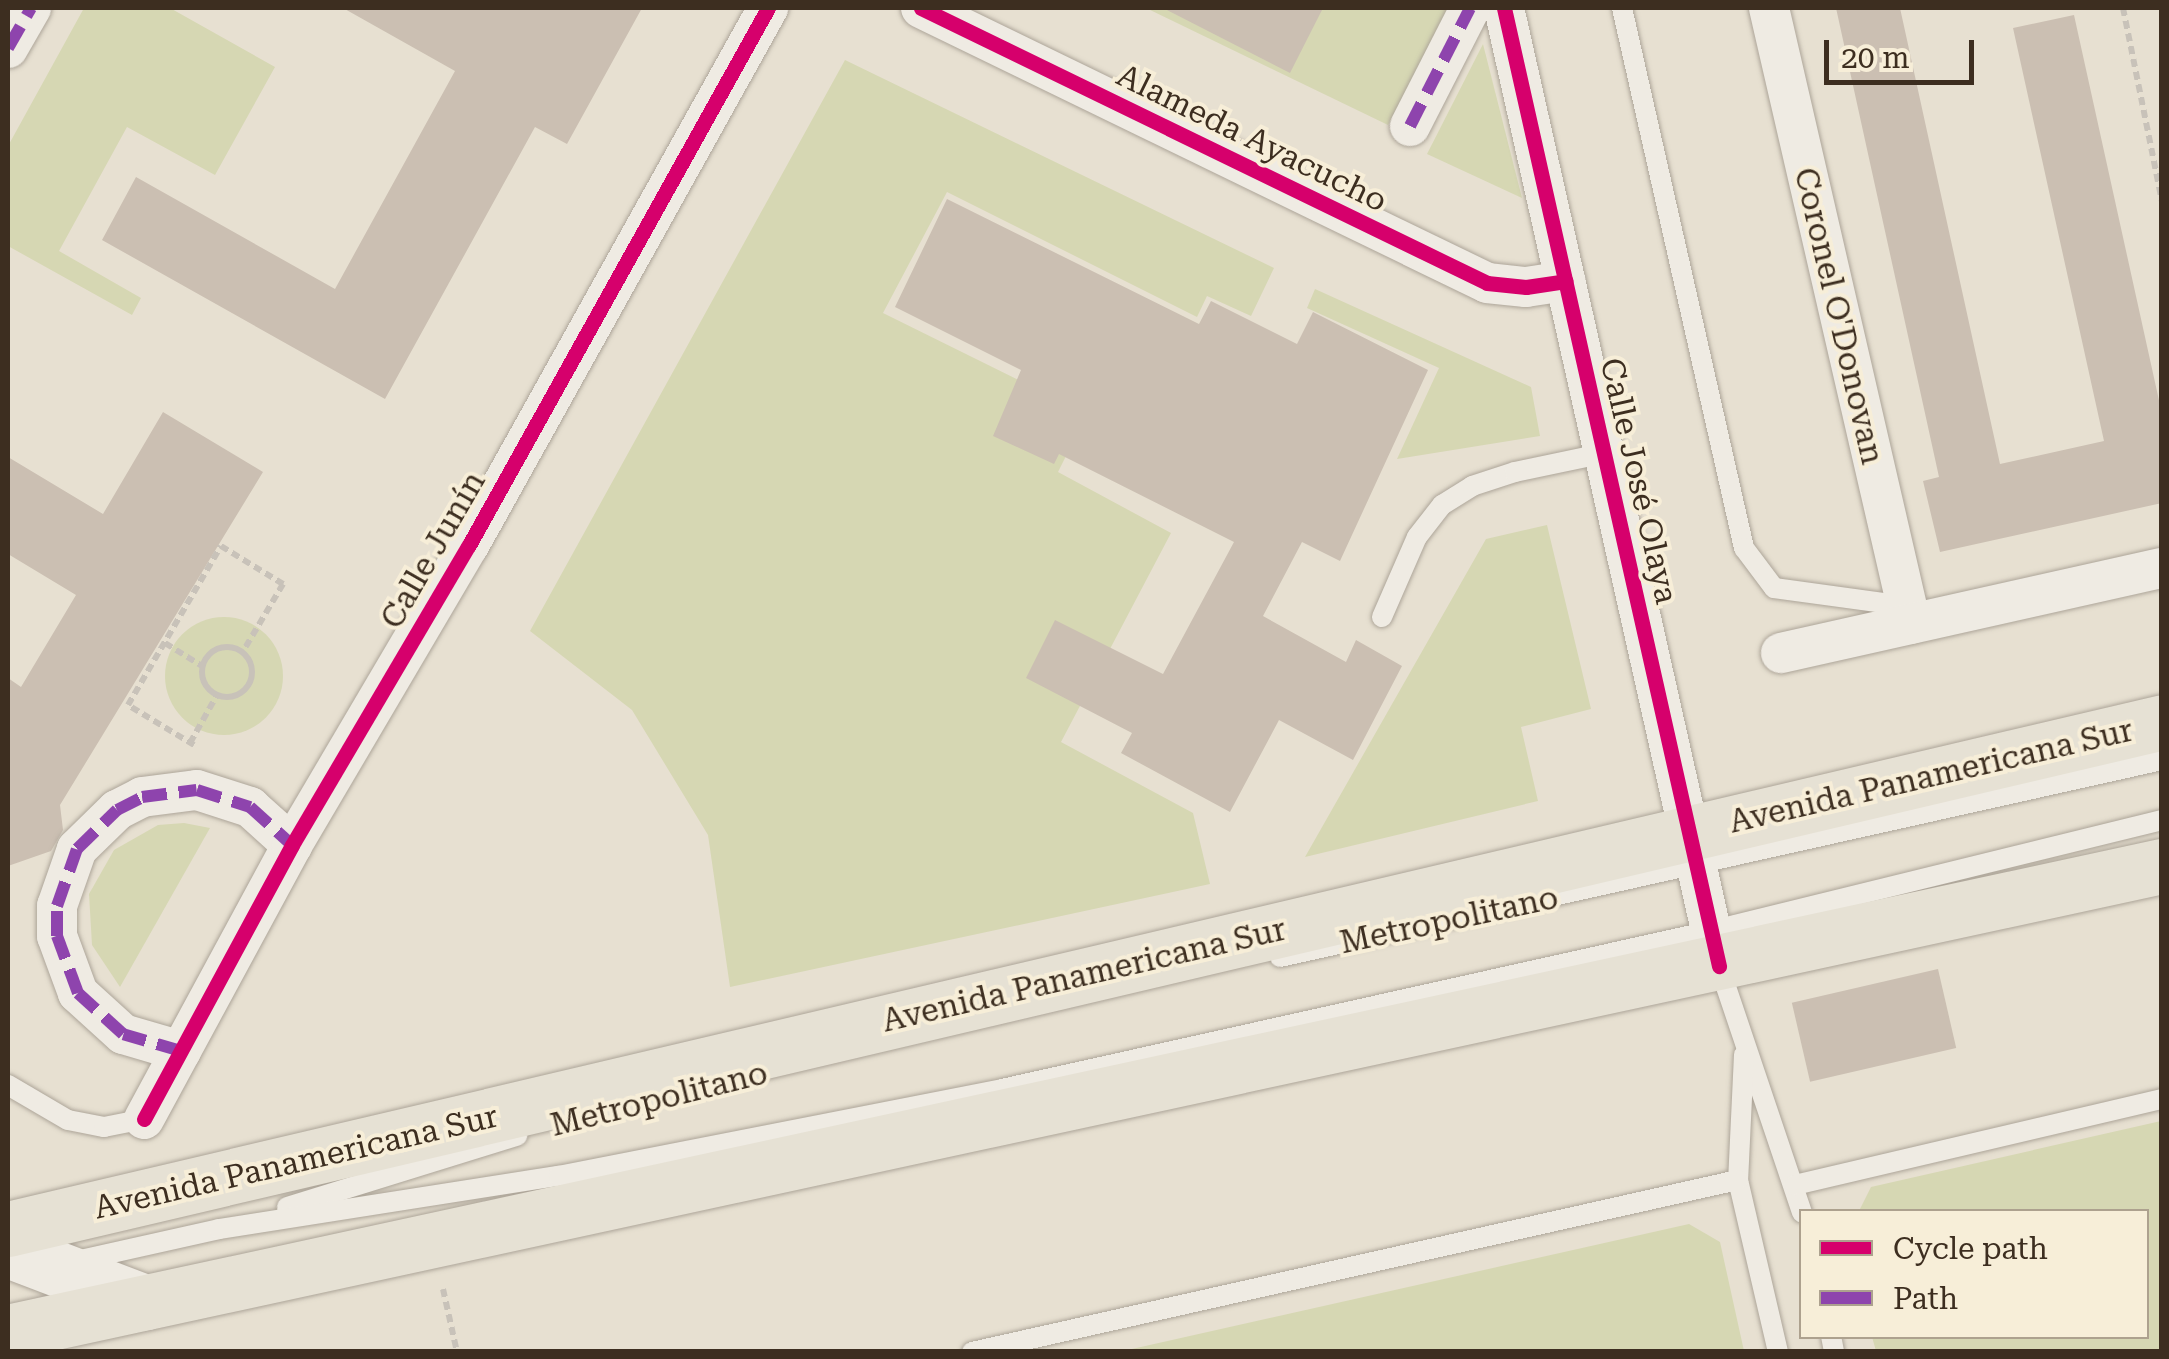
<!DOCTYPE html>
<html>
<head>
<meta charset="utf-8">
<style>
  body { margin:0 }
  #map { position:relative; width:2169px; height:1359px; overflow:hidden; background:#e7e0d1; font-family:"Roboto Serif",serif }
  div>[style] { position:absolute }
  .green>* { inset:0; background:#d6d7b3 }
  .round { border-radius:50% }
  .building>* { inset:0; background:#cbbfb2; transform-origin:0 0 }
  .path>* { height:6px; margin-top:-3px; transform-origin:0; background:repeating-linear-gradient(90deg,#c8c2b9 0 8px,transparent 0 13px) }
  .path>.ring { margin:-3px; padding:0; box-sizing:content-box; background:none; border:6px solid #c8c2b9; border-radius:50% }
  .roads { filter:drop-shadow(0 0 2px #ada599) drop-shadow(0 0 2px #ada599) }
  .lane>* { height:20px; margin:-10px; padding:0 10px; transform-origin:10px; border-radius:10px; background:#efebe3 }
  .street>* { height:40px; margin:-20px; padding:0 20px; transform-origin:20px; border-radius:20px; background:#efebe3 }
  .secondary>* { height:55px; margin:-27.5px; padding:0 27.5px; transform-origin:27.5px; border-radius:27.5px; background:#efebe3 }
  .primary>* { height:55px; margin:-27.5px; padding:0 27.5px; transform-origin:27.5px; border-radius:27.5px; background:#e6e1d4 }
  .quiet>* { height:12px; margin-top:-6px; transform-origin:0; background:repeating-linear-gradient(90deg,#8e44ad 0 25px,transparent 0 37px) }
  .cycleway>* { height:15px; margin:-7.5px; padding:0 7.5px; transform-origin:7.5px; border-radius:7.5px; background:#d6006c }
  span { translate:-50% -50%; white-space:nowrap; text-align:center; line-height:1.15; -webkit-text-stroke:8px #f7eed8; paint-order:stroke }
  .street-label { font-size:32px; color:#3d2e20 }
  .frame { position:absolute; inset:0; border:10px solid #3d2e20; pointer-events:none }
  .legend { position:absolute; left:1799px; top:1209px; width:350px; height:130px; box-sizing:border-box; background:#f7eed8; border:2px solid #ada18e; margin:0; padding:12px 18px; list-style:none; font-size:30px; color:#3d2e20 }
  .legend li { display:flex; align-items:center; gap:20px; height:50px }
  .legend b { width:50px; border:2px solid #ada18e }
  .scale { position:absolute; left:1824px; top:40px; width:150px; height:45px; box-sizing:border-box; border:5px solid #3d2e20; border-top:0; padding-left:12px; font-size:30px; line-height:35px; white-space:nowrap; color:#3d2e20; -webkit-text-stroke:8px #f7eed8; paint-order:stroke }
</style>
</head>
<body>
<div id="map">
  <div class="green">
    <div style="clip-path:polygon(84px 8px,170px 8px,275px 67px,215px 175px,127px 127px,59px 251px,141px 298px,132px 315px,8px 246px,8px 146px)"></div>
    <div style="clip-path:polygon(1146px 8px,1449px 8px,1388px 125px)"></div>
    <div style="clip-path:polygon(1483px 44px,1522px 198px,1427px 154px)"></div>
    <div style="clip-path:polygon(845px 60px,1274px 268px,1251px 316px,1207px 296px,1197px 317px,947px 192px,883px 313px,1087px 414px,1058px 472px,1171px 533px,1061px 742px,1193px 813px,1210px 884px,730px 987px,708px 835px,632px 710px,530px 631px)"></div>
    <div style="clip-path:polygon(1315px 289px,1531px 387px,1540px 436px,1397px 459px,1439px 368px,1307px 308px)"></div>
    <div style="clip-path:polygon(1547px 525px,1591px 709px,1521px 727px,1538px 801px,1305px 857px,1486px 539px)"></div>
    <div class="round" style="left:165px;top:617px;width:118px;height:118px"></div>
    <div style="clip-path:polygon(184px 823px,210px 828px,120px 987px,92px 945px,89px 894px,114px 850px,158px 825px)"></div>
    <div style="clip-path:polygon(2161px 1121px,2161px 1351px,1876px 1351px,1872px 1337px,2146px 1336px,2146px 1212px,1859px 1211px,1871px 1187px)"></div>
    <div style="clip-path:polygon(1689px 1224px,1720px 1242px,1744px 1351px,1123px 1351px)"></div>
  </div>
  <div class="building">
    <div style="clip-path:polygon(343px 8px,642px 8px,567px 144px,535px 127px,385px 399px,102px 240px,136px 177px,335px 289px,455px 71px)"></div>
    <div style="clip-path:polygon(1163px 8px,1323px 8px,1290px 73px)"></div>
    <div style="clip-path:polygon(1836px 8px,1900px 8px,2000px 464px,2104px 441px,2013px 28px,2074px 15px,2162px 414px,2162px 503px,1940px 552px,1923px 481px,1939px 477px)"></div>
    <div style="clip-path:polygon(947px 199px,1199px 324px,1211px 301px,1297px 344px,1313px 312px,1428px 370px,1340px 561px,1302px 542px,1263px 616px,1346px 662px,1356px 640px,1402px 666px,1353px 760px,1279px 720px,1230px 812px,1121px 753px,1132px 733px,1026px 678px,1055px 620px,1163px 674px,1234px 542px,1059px 454px,1054px 464px,993px 436px,1021px 370px,895px 307px)"></div>
    <div style="clip-path:polygon(163px 412px,263px 472px,60px 805px,63px 830px,51px 851px,8px 866px,8px 678px,21px 687px,76px 595px,8px 554px,8px 457px,103px 514px)"></div>
    <div style="left:1938px;top:969px;width:81px;height:150px;rotate:77deg"></div>
  </div>
  <div class="path">
    <div style="left:2123px;top:8px;width:197px;rotate:78.6deg"></div>
    <div style="left:165px;top:643px;width:44px;rotate:31.9deg"></div>
    <div class="ring" style="left:202px;top:647px;width:44px;height:44px"></div>
    <div style="left:190px;top:743px;width:55px;rotate:-60.6deg"></div>
    <div style="left:194px;top:745px;width:77px;rotate:-148.8deg"></div>
    <div style="left:128px;top:705px;width:184px;rotate:-59.7deg"></div>
    <div style="left:221px;top:546px;width:73px;rotate:31.5deg"></div>
    <div style="left:283px;top:584px;width:80px;rotate:120.7deg"></div>
    <div style="left:443px;top:1289px;width:65px;rotate:77.5deg"></div>
  </div>
  <div class="roads">
    <div class="lane">
      <div style="left:1622px;top:8px;width:554px;rotate:77.27deg"></div>
      <div style="left:1744px;top:548px;width:50px;rotate:53.1deg"></div>
      <div style="left:1774px;top:588px;width:132px;rotate:7.8deg"></div>
      <div style="left:1382px;top:617px;width:87px;rotate:-66.4deg"></div>
      <div style="left:1417px;top:537px;width:41px;rotate:-52deg"></div>
      <div style="left:1442px;top:505px;width:36px;rotate:-32deg"></div>
      <div style="left:1472px;top:486px;width:45px;rotate:-18deg"></div>
      <div style="left:1515px;top:472px;width:92px;rotate:-11.9deg"></div>
      <div style="left:1280px;top:957px;width:904px;rotate:-12.59deg"></div>
      <div style="left:1719px;top:966px;width:260px;rotate:71.4deg"></div>
      <div style="left:1744px;top:1055px;width:125px;rotate:92.7deg"></div>
      <div style="left:1738px;top:1180px;width:177px;rotate:76.9deg"></div>
      <div style="left:8px;top:1085px;width:69px;rotate:30.3deg"></div>
      <div style="left:68px;top:1120px;width:37px;rotate:11deg"></div>
      <div style="left:104px;top:1127px;width:41px;rotate:-11.3deg"></div>
      <div style="left:1795px;top:1185px;width:377px;rotate:-13.2deg"></div>
      <div style="left:287px;top:1207px;width:241px;rotate:-17.2deg"></div>
      <div style="left:76px;top:1261px;width:147px;rotate:-12.6deg"></div>
      <div style="left:219px;top:1229px;width:344px;rotate:-8.9deg"></div>
      <div style="left:559px;top:1176px;width:451px;rotate:-11.1deg"></div>
      <div style="left:1002px;top:1089px;width:725px;rotate:-12.58deg"></div>
      <div style="left:1710px;top:931px;width:465px;rotate:-13.8deg"></div>
      <div style="left:1831px;top:1336px;width:16px;rotate:79deg"></div>
      <div style="left:972px;top:1352px;width:785px;rotate:-12.66deg"></div>
    </div>
    <div class="street">
      <div style="left:921px;top:8px;width:629px;rotate:25.91deg"></div>
      <div style="left:1487px;top:283px;width:39px;rotate:6deg"></div>
      <div style="left:1526px;top:287px;width:40px;rotate:-8.5deg"></div>
      <div style="left:1504px;top:8px;width:982px;rotate:77.35deg"></div>
      <div style="left:1769px;top:8px;width:632px;rotate:77.02deg"></div>
      <div style="left:8px;top:48px;width:46px;rotate:-60.1deg"></div>
      <div style="left:1410px;top:126px;width:132px;rotate:-63deg"></div>
      <div style="left:1781px;top:653px;width:390px;rotate:-12.6deg"></div>
      <div style="left:181px;top:1051px;width:60px;rotate:-163.7deg"></div>
      <div style="left:123px;top:1034px;width:61px;rotate:-137.7deg"></div>
      <div style="left:78px;top:993px;width:61px;rotate:-110.2deg"></div>
      <div style="left:57px;top:936px;width:30px;rotate:-90deg"></div>
      <div style="left:57px;top:906px;width:60px;rotate:-70.7deg"></div>
      <div style="left:77px;top:849px;width:56px;rotate:-44.3deg"></div>
      <div style="left:117px;top:810px;width:28px;rotate:-27deg"></div>
      <div style="left:142px;top:797px;width:55px;rotate:-7.3deg"></div>
      <div style="left:197px;top:790px;width:56px;rotate:17.8deg"></div>
      <div style="left:250px;top:807px;width:57px;rotate:42.1deg"></div>
      <div style="left:144px;top:1119px;width:311px;rotate:-61.6deg"></div>
      <div style="left:292px;top:845px;width:348px;rotate:-59.5deg"></div>
      <div style="left:469px;top:545px;width:615px;rotate:-60.89deg"></div>
    </div>
    <div class="secondary">
      <div style="left:8px;top:1250px;width:147px;rotate:20.8deg"></div>
    </div>
    <div class="primary">
      <div style="left:8px;top:1229px;width:2213px;rotate:-13.24deg"></div>
      <div style="left:8px;top:1332px;width:2204px;rotate:-12.21deg"></div>
    </div>
  </div>
  <div class="quiet">
    <div style="left:8px;top:48px;width:46px;rotate:-60.1deg"></div>
    <div style="left:1410px;top:126px;width:132px;rotate:-63deg"></div>
    <div style="left:181px;top:1051px;width:60px;rotate:-163.7deg"></div>
    <div style="left:123px;top:1034px;width:61px;rotate:-137.7deg"></div>
    <div style="left:78px;top:993px;width:61px;rotate:-110.2deg"></div>
    <div style="left:57px;top:936px;width:30px;rotate:-90deg"></div>
    <div style="left:57px;top:906px;width:60px;rotate:-70.7deg"></div>
    <div style="left:77px;top:849px;width:56px;rotate:-44.3deg"></div>
    <div style="left:117px;top:810px;width:28px;rotate:-27deg"></div>
    <div style="left:142px;top:797px;width:55px;rotate:-7.3deg"></div>
    <div style="left:197px;top:790px;width:56px;rotate:17.8deg"></div>
    <div style="left:250px;top:807px;width:57px;rotate:42.1deg"></div>
  </div>
  <div class="cycleway">
    <div style="left:921px;top:8px;width:629px;rotate:25.91deg"></div>
    <div style="left:1487px;top:283px;width:39px;rotate:6deg"></div>
    <div style="left:1526px;top:287px;width:40px;rotate:-8.5deg"></div>
    <div style="left:1504px;top:8px;width:982px;rotate:77.35deg"></div>
    <div style="left:144px;top:1119px;width:311px;rotate:-61.6deg"></div>
    <div style="left:292px;top:845px;width:348px;rotate:-59.5deg"></div>
    <div style="left:469px;top:545px;width:615px;rotate:-60.89deg"></div>
  </div>
  <div class="street-label">
    <span style="left:1252px;top:138px;rotate:26deg">Alameda Ayacucho</span>
    <span style="left:1839px;top:316px;rotate:77deg">Coronel O'Donovan</span>
    <span style="left:1639px;top:481px;rotate:77deg">Calle José Olaya</span>
    <span style="left:433px;top:550px;rotate:-60deg">Calle Junín</span>
    <span style="left:1931px;top:776px;rotate:-13deg">Avenida Panamericana Sur</span>
    <span style="left:1449px;top:920px;rotate:-12deg">Metropolitano</span>
    <span style="left:1084px;top:975px;rotate:-13deg">Avenida Panamericana Sur</span>
    <span style="left:659px;top:1099px;rotate:-14deg">Metropolitano</span>
    <span style="left:296px;top:1162px;rotate:-13deg">Avenida Panamericana Sur</span>
  </div>
  <div class="frame"></div>
  <ul class="legend">
  <li><b style="height:12px;background:#d6006c"></b>Cycle path</li>
  <li><b style="height:12px;background:#8e44ad"></b>Path</li>
  </ul>
  <div class="scale">20 m</div>
</div>
</body>
</html>
